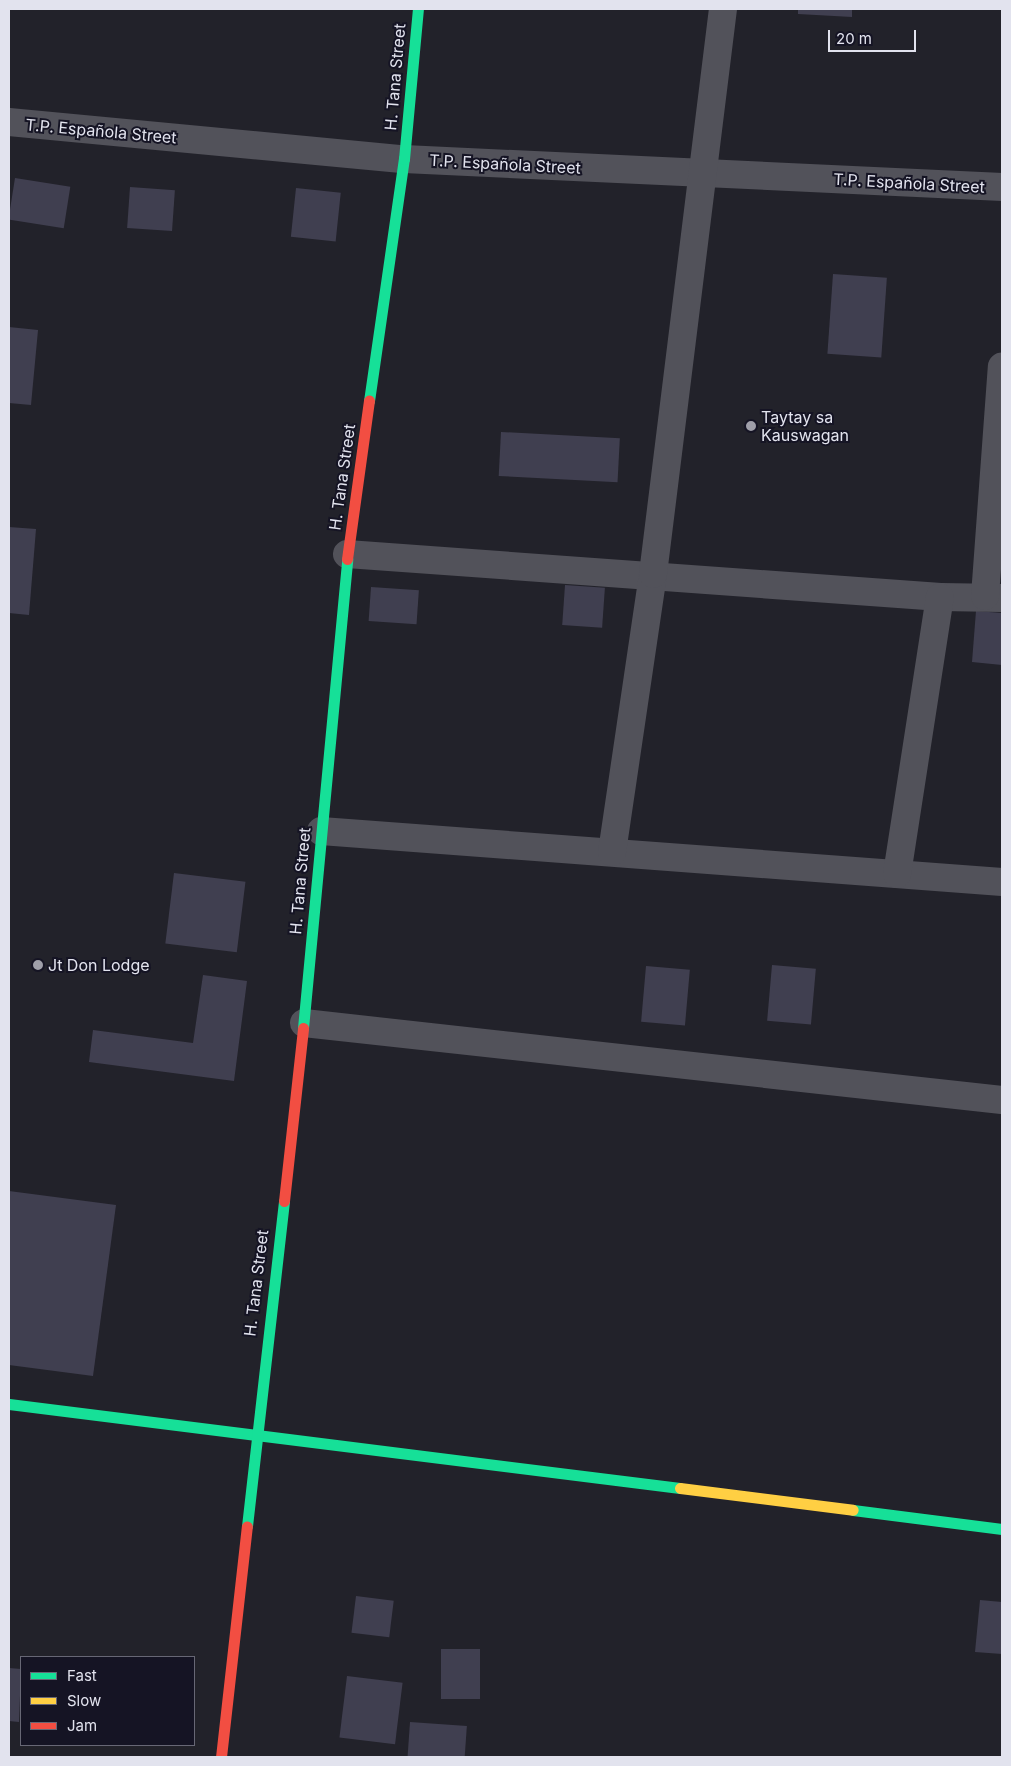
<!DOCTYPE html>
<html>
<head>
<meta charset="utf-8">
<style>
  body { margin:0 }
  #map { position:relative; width:1011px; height:1766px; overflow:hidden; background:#22222a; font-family:Inter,sans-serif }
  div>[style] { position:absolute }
  .building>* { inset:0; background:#403f50; transform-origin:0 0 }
  .street>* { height:28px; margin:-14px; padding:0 14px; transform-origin:14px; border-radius:14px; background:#52525a }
  .fast>* { height:11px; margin:-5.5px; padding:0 5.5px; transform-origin:5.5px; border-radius:5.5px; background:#16e098 }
  .slow>* { height:11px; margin:-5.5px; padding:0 5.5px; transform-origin:5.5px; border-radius:5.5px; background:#ffcf43 }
  .jam>* { height:11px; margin:-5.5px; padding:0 5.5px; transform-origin:5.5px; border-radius:5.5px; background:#f24e42 }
  .dots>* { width:14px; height:14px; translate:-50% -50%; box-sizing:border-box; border:2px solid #151424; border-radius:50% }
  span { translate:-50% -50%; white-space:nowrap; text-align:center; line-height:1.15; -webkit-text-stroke:4px #151424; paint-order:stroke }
  .street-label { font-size:16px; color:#e2e3ee }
  .poi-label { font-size:16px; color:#e2e3ee }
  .left { translate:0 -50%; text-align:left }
  .frame { position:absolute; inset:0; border:10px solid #e2e3ee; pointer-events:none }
  .legend { position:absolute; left:20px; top:1656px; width:175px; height:90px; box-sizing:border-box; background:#151424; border:1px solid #676775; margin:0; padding:6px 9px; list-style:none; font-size:15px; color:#e2e3ee }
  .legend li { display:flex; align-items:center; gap:10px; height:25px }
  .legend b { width:25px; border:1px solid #676775 }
  .scale { position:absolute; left:828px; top:30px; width:88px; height:22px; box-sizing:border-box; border:2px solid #e2e3ee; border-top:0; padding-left:6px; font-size:15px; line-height:18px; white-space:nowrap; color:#e2e3ee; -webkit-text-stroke:4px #151424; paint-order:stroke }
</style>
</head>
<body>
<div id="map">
  <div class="building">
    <div style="clip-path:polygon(798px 9px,852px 9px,852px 17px,798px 14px)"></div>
    <div style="left:15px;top:178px;width:56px;height:42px;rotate:9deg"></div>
    <div style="left:130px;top:187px;width:45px;height:41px;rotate:4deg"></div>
    <div style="left:296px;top:188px;width:45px;height:49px;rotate:6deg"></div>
    <div style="left:833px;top:274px;width:54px;height:80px;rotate:4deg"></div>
    <div style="clip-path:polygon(9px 327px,38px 330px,31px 405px,9px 403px)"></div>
    <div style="left:501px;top:432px;width:119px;height:44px;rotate:3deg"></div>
    <div style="clip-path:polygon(9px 527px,36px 529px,29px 615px,9px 613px)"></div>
    <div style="left:565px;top:585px;width:40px;height:40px;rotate:4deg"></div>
    <div style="left:371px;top:587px;width:48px;height:34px;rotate:4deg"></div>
    <div style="clip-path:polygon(976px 611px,1002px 613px,1002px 665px,972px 662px)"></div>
    <div style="left:174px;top:873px;width:72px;height:71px;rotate:7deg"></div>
    <div style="left:772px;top:965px;width:44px;height:56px;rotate:5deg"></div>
    <div style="left:646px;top:966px;width:44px;height:56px;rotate:5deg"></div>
    <div style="clip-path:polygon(203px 975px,247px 981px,234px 1081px,89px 1062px,93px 1030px,193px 1043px)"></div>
    <div style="clip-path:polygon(9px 1191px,116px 1205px,93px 1376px,9px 1365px)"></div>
    <div style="left:356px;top:1596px;width:38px;height:37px;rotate:7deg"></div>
    <div style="clip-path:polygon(980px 1600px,1002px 1602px,1002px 1654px,975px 1652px)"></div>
    <div style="left:480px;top:1649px;width:50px;height:39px;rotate:90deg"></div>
    <div style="clip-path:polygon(9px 1668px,21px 1669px,19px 1722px,9px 1721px)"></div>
    <div style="left:347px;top:1676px;width:56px;height:62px;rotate:7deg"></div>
    <div style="left:410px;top:1722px;width:57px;height:35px;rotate:4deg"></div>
  </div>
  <div class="street">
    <div style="left:9px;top:122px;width:397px;rotate:5.4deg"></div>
    <div style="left:404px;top:159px;width:599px;rotate:2.68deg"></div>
    <div style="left:347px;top:554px;width:595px;rotate:4.15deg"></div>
    <div style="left:940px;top:597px;width:62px;rotate:0.9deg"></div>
    <div style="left:985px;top:596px;width:230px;rotate:-85.8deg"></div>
    <div style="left:321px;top:831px;width:683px;rotate:4.28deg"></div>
    <div style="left:612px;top:852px;width:281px;rotate:-81.6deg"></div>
    <div style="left:653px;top:574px;width:569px;rotate:-82.94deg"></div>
    <div style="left:897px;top:874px;width:280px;rotate:-81.2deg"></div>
    <div style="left:304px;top:1023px;width:702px;rotate:6.3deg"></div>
  </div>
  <div class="fast">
    <div style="left:369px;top:401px;width:245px;rotate:-81.8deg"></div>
    <div style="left:404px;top:159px;width:151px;rotate:-84.7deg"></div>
    <div style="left:303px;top:1028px;width:471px;rotate:-84.6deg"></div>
    <div style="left:9px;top:1404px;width:676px;rotate:7.14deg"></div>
    <div style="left:853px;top:1510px;width:150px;rotate:7.3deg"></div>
    <div style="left:247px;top:1526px;width:327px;rotate:-83.5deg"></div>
  </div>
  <div class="slow">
    <div style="left:680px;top:1488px;width:174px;rotate:7.2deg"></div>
  </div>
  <div class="jam">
    <div style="left:347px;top:559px;width:160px;rotate:-82.1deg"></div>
    <div style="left:284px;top:1201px;width:174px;rotate:-83.7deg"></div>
    <div style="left:221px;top:1757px;width:232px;rotate:-83.6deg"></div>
  </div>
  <div class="dots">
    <div style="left:751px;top:426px;background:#9f9fa9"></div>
    <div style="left:38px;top:965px;background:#9f9fa9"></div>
  </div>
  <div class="street-label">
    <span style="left:395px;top:77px;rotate:-85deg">H. Tana Street</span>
    <span style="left:101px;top:131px;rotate:5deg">T.P. Española Street</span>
    <span style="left:505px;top:164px;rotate:3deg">T.P. Española Street</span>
    <span style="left:909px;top:183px;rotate:3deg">T.P. Española Street</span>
    <span style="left:342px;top:477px;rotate:-82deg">H. Tana Street</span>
    <span style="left:300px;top:881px;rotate:-85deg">H. Tana Street</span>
    <span style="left:256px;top:1283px;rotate:-83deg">H. Tana Street</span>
  </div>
  <div class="poi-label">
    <span class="left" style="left:761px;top:426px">Taytay sa<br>Kauswagan</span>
    <span class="left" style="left:48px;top:965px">Jt Don Lodge</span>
  </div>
  <div class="frame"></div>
  <ul class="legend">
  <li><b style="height:6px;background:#16e098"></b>Fast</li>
  <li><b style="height:6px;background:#ffcf43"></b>Slow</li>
  <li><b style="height:6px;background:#f24e42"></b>Jam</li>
  </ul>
  <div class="scale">20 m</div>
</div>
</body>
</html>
